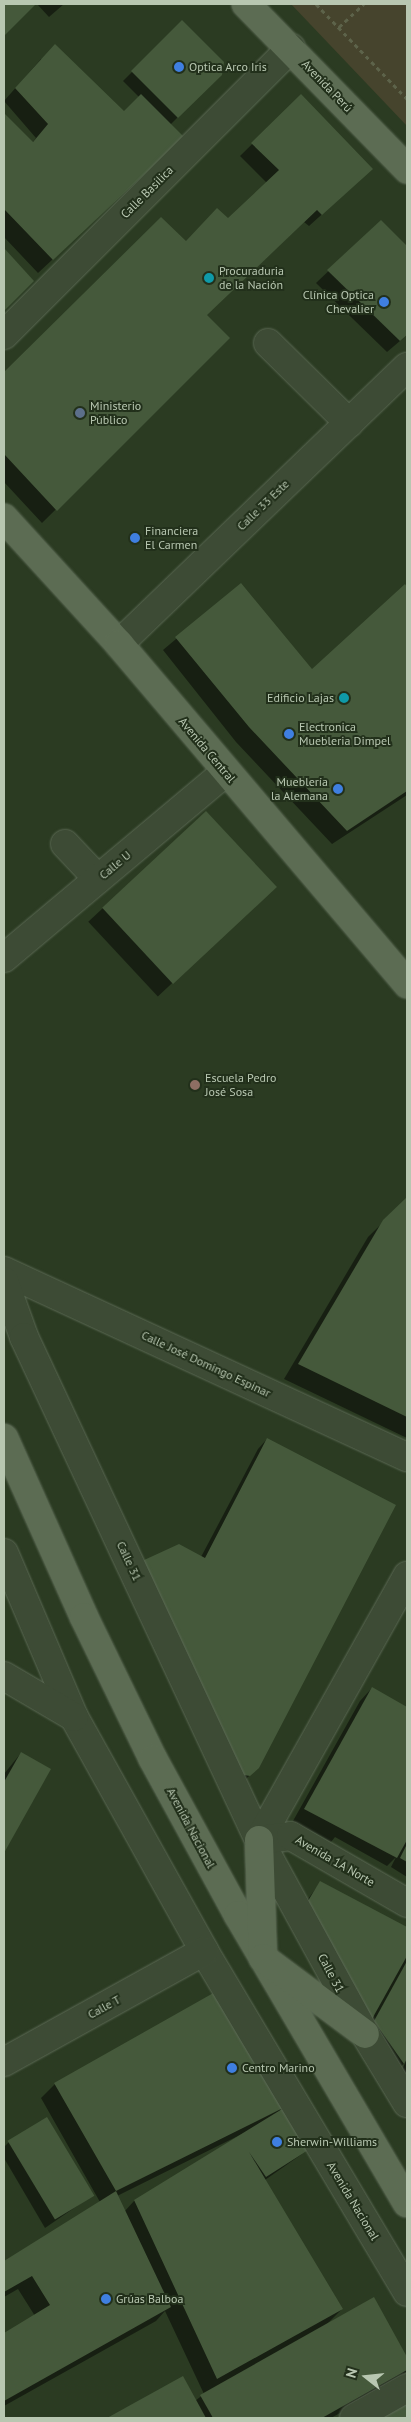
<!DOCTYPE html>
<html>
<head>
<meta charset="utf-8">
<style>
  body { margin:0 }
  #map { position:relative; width:411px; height:2422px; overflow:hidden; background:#2b3b22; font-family:"PT Sans",sans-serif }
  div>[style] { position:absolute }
  .green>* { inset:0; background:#46442d }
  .shadow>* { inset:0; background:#0007; transform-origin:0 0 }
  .building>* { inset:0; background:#45593b; transform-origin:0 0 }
  .path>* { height:3px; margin-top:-1.5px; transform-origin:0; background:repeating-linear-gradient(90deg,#5d634a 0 4px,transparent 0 8px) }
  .roads { filter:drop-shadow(0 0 1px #5b6954) drop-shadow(0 0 1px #5b6954) }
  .minor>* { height:28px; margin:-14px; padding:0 14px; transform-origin:14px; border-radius:14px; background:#3d4b35 }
  .major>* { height:28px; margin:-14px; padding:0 14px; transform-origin:14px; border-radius:14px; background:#5c6c53 }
  .dots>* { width:14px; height:14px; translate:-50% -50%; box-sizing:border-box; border:2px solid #22301b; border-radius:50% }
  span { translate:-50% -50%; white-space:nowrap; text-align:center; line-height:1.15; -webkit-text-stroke:4px #22301b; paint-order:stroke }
  .poi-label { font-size:12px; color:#b8c7b1 }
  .left { translate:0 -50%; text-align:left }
  .right { translate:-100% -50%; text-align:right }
  .street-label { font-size:12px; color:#b8c7b1 }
  .frame { position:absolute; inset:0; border:5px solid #b8c7b1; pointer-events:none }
  .north { position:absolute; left:341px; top:2352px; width:50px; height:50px; -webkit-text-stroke:4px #22301b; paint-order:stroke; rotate:286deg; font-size:14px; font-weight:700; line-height:20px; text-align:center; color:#b8c7b1 }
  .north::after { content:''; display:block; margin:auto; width:18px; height:22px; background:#b8c7b1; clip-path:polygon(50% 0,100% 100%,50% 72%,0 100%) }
</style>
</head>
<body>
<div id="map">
  <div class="green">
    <div style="clip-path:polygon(291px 4px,407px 4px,407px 126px)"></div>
  </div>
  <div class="shadow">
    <div style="clip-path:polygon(4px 4px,35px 4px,4px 35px)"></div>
    <div style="clip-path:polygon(37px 4px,64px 4px,49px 17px)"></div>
    <div style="clip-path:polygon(182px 22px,221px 74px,170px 125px,169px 151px,38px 273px,4px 237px,4px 115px,32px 143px,36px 138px,4px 101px,41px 59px,124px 112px,139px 97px,123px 81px)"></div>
    <div style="clip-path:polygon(301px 96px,359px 181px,309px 226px,304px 222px,206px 315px,229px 338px,42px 523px,4px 482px,4px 373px,161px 218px,186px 242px,228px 220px,267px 183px,240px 156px)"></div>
    <div style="clip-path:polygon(381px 221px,407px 247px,407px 335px,387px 352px,316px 283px)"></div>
    <div style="clip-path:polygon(4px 249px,32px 281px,4px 309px)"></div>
    <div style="clip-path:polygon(240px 585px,312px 671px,405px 586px,407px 589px,407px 795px,332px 844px,236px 742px,163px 650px)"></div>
    <div style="left:206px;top:812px;width:102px;height:161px;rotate:47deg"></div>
    <div style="clip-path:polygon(407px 1199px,407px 1438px,284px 1379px,368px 1237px)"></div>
    <div style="clip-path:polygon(267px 1439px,258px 1767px,244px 1781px,224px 1788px,216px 1781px,163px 1665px,201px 1557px,258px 1449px)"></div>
    <div style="clip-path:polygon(372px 1688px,407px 1709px,407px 1877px,391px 1867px,396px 1857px,387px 1866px,335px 1837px,331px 1842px,293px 1821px,360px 1701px)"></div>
    <div style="clip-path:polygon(21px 1753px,49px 1770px,4px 1850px,4px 1774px)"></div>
    <div style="clip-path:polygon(320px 1883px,407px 1929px,407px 2089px,398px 2076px,406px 2062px,394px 2072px,365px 2032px,374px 2016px,299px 1911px)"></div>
    <div style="clip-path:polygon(evenodd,224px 1989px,312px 2147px,265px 2180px,342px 2309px,327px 2324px,373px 2299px,407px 2360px,407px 2371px,397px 2381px,331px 2418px,110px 2418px,182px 2378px,195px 2401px,204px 2394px,165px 2311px,156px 2321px,4px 2406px,4px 2334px,35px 2316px,18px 2289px,4px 2297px,4px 2262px,100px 2202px,41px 2098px,55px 2084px,224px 1989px,244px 2133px,134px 2201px,124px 2212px,117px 2196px,244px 2133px)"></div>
    <div style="clip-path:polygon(9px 2142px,93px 2195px,45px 2228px,4px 2158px,4px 2147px)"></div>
  </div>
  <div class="building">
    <div style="clip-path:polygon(4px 4px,36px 4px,4px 36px)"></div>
    <div style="clip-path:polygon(182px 20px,224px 62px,222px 75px,178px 118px,131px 71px)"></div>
    <div style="clip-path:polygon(55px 44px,124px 111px,141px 94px,184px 137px,53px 260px,4px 209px,4px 113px,33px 142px,48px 124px,15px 88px)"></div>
    <div style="clip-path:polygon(301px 94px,373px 169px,322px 215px,317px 210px,207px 315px,230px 338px,57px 511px,4px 454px,4px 372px,161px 217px,186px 241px,217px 208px,228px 218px,279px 170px,251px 143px)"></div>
    <div style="clip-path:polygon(381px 220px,407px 246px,407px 335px,400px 341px,327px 270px)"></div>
    <div style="clip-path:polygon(4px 248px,34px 281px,4px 311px)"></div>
    <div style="clip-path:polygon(241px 583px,312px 669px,405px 584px,407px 587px,407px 791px,347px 831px,249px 727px,175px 637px)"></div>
    <div style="left:206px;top:811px;width:104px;height:142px;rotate:47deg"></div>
    <div style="clip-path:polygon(407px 1197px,407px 1417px,298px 1364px,383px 1220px)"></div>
    <div style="clip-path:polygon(267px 1438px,396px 1505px,259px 1768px,250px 1776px,238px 1774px,142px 1561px,179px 1544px,205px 1558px)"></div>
    <div style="clip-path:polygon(372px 1687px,407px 1707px,407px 1840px,397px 1858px,304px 1809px)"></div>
    <div style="clip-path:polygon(21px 1752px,51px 1769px,4px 1853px,4px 1782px)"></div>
    <div style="clip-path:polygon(407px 1844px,407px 1862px,400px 1858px)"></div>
    <div style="clip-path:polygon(320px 1881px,407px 1927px,407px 1956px,372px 2019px,308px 1901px)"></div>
    <div style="clip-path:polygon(407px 1961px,407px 2059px,404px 2064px,374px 2021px)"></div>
    <div style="clip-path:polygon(224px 1987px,313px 2147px,266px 2177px,249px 2152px,343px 2309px,217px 2379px,134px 2200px,287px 2106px,116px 2191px,54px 2083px)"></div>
    <div style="left:47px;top:2117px;width:92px;height:46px;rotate:59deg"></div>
    <div style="clip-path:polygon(116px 2191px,171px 2307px,4px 2401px,4px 2333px,50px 2305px,32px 2276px,4px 2292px,4px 2261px)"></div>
    <div style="clip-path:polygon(374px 2297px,407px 2357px,407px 2370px,322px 2418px,213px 2418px,200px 2395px)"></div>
    <div style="clip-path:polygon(183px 2376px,206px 2418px,107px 2418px)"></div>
    <div style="clip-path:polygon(407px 2398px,407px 2418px,372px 2418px)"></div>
  </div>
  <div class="path">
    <div style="left:316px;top:4px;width:132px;rotate:46.2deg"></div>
    <div style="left:339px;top:27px;width:34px;rotate:-43deg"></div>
  </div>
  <div class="roads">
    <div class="minor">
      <div style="left:4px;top:335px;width:406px;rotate:-45deg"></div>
      <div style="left:268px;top:343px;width:114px;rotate:44.6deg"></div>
      <div style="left:119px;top:644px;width:400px;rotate:-43.9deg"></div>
      <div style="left:65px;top:844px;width:48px;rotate:46.7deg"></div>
      <div style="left:4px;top:958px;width:290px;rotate:-40deg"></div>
      <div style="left:4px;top:1271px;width:444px;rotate:24.8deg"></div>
      <div style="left:4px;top:1281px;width:59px;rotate:70.3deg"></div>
      <div style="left:24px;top:1337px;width:555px;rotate:64.96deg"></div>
      <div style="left:259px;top:1840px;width:221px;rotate:61.3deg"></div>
      <div style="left:365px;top:2034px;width:81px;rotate:58.7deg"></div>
      <div style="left:4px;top:1553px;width:178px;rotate:66.9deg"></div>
      <div style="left:74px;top:1717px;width:268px;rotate:60.9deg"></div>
      <div style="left:204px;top:1951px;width:397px;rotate:59.2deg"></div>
      <div style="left:4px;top:1676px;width:81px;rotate:30.4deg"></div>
      <div style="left:259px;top:1840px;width:303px;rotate:-60.7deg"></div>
      <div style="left:259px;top:1840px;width:32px;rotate:-7deg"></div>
      <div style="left:291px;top:1836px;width:134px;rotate:30deg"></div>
      <div style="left:4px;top:2062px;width:229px;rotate:-29deg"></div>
      <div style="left:354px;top:2418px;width:61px;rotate:-29.5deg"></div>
    </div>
    <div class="major">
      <div style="left:246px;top:4px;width:231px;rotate:45.7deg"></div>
      <div style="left:4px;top:518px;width:171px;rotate:47.6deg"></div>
      <div style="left:119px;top:644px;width:446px;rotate:49.7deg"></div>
      <div style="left:4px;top:1438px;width:196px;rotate:65.9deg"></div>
      <div style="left:84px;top:1617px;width:158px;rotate:64.1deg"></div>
      <div style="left:153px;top:1759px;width:178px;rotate:61.4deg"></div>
      <div style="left:238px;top:1915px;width:334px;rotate:59.6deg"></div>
      <div style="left:259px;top:1840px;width:118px;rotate:88.1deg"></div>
      <div style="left:263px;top:1958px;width:127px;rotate:36.7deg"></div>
    </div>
  </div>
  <div class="dots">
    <div style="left:179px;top:67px;background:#3f7fe0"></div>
    <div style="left:209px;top:278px;background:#0f9aa8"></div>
    <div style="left:384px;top:302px;background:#3f7fe0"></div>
    <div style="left:80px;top:413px;background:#5c6f8a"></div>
    <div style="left:135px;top:538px;background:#3f7fe0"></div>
    <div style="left:344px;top:698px;background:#0f9aa8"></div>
    <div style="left:289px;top:734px;background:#3f7fe0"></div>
    <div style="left:338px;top:789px;background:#3f7fe0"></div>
    <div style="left:195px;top:1085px;background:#8d6e63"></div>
    <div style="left:232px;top:2068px;background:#3f7fe0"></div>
    <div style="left:277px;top:2142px;background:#3f7fe0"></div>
    <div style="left:106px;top:2299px;background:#3f7fe0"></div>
  </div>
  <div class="poi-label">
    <span class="left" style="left:189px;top:67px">Optica Arco Iris</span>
    <span class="left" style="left:219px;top:278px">Procuraduria<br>de la Nación</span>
    <span class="right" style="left:374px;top:302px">Clínica Optica<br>Chevalier</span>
    <span class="left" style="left:90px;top:413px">Ministerio<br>Público</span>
    <span class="left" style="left:145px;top:538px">Financiera<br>El Carmen</span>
    <span class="right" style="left:334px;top:698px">Edificio Lajas</span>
    <span class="left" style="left:299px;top:734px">Electronica<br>Muebleria Dimpel</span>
    <span class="right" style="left:328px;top:789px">Mueblería<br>la Alemana</span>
    <span class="left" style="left:205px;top:1085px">Escuela Pedro<br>José Sosa</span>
    <span class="left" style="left:242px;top:2068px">Centro Marino</span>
    <span class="left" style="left:287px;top:2142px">Sherwin-Williams</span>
    <span class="left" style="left:116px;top:2299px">Grúas Balboa</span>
  </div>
  <div class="street-label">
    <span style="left:327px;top:86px;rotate:46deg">Avenida Perú</span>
    <span style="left:147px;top:192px;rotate:-45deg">Calle Basilica</span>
    <span style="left:263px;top:505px;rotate:-44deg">Calle 33 Este</span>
    <span style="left:207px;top:750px;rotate:50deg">Avenida Central</span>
    <span style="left:115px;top:865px;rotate:-40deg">Calle U</span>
    <span style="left:206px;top:1364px;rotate:25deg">Calle José Domingo Espinar</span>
    <span style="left:129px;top:1561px;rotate:65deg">Calle 31</span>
    <span style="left:191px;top:1828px;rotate:62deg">Avenida Nacional</span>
    <span style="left:335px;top:1861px;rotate:30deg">Avenida 1A Norte</span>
    <span style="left:331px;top:1973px;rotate:62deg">Calle 31</span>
    <span style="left:104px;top:2007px;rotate:-29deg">Calle T</span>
    <span style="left:353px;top:2201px;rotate:59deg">Avenida Nacional</span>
  </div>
  <div class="frame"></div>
  <div class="north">N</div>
</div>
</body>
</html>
